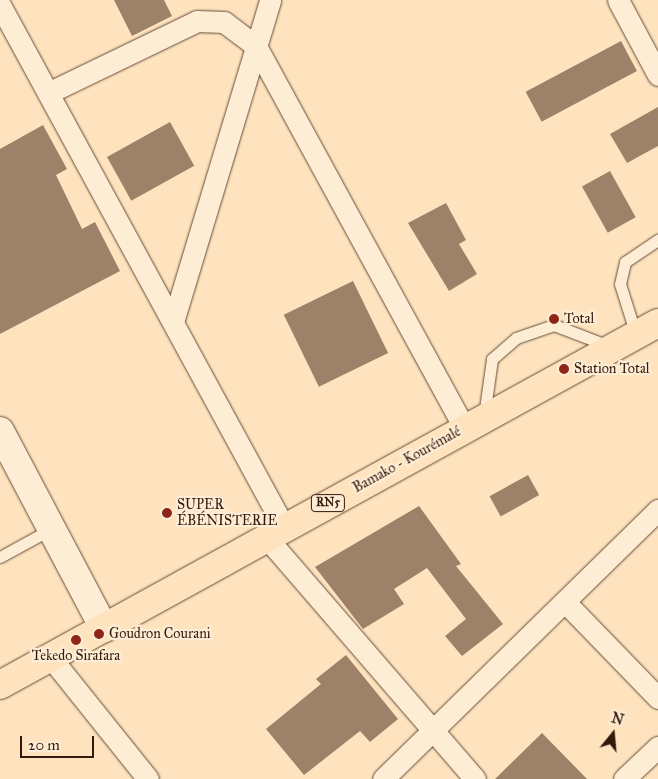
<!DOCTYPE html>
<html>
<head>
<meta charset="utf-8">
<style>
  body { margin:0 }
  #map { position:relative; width:658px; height:779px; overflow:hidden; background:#fee3be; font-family:"IM FELL Great Primer",serif }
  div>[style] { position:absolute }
  .building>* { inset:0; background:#9d8269; transform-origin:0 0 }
  .roads { filter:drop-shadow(0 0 1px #664c38) drop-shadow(0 0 1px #664c38) }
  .lane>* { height:11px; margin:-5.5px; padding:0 5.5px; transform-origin:5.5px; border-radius:5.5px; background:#feedd5 }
  .street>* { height:21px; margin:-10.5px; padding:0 10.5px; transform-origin:10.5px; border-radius:10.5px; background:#feedd5 }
  .secondary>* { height:28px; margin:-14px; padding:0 14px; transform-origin:14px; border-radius:14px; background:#feedd5 }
  .highway>* { height:28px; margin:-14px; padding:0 14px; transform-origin:14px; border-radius:14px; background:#fee3be }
  .dots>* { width:14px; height:14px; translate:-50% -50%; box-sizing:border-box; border:2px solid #feedd5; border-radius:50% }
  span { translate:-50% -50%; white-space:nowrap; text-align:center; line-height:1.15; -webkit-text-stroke:4.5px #feedd5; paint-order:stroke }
  .shield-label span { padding:1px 4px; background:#feedd5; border:1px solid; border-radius:4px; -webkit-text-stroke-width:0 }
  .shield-label { font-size:12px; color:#33190c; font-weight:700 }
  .poi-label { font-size:14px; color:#33190c }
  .left { translate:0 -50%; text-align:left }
  .street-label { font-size:14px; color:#33190c }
  .north { position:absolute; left:588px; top:709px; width:50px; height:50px; -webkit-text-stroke:4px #feedd5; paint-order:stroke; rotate:17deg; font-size:14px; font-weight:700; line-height:20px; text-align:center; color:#33190c }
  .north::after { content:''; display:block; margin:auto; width:18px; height:22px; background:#33190c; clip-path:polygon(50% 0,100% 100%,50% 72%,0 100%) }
  .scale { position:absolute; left:20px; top:736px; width:74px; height:22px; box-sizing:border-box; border:2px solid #33190c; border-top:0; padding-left:6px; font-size:15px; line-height:18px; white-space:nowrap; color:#33190c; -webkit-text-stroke:4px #feedd5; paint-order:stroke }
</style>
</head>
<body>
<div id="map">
  <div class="building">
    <div style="clip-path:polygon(114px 0,164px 0,172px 16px,132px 36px)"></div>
    <div style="left:621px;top:41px;width:34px;height:108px;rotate:62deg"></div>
    <div style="clip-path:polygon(658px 107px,658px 146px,627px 163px,610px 134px)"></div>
    <div style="left:170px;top:122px;width:50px;height:72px;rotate:61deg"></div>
    <div style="clip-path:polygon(43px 125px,67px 169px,56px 175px,82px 229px,95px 222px,120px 271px,0 334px,0 149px)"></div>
    <div style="left:610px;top:171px;width:53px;height:32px;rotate:61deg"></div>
    <div style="clip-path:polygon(446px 203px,466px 240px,459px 244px,477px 274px,449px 291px,408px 223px)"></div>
    <div style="left:353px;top:281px;width:80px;height:77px;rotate:64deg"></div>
    <div style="left:528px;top:475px;width:23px;height:44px;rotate:61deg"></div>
    <div style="clip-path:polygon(419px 506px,461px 564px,456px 566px,503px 624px,462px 656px,445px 636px,466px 619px,427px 568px,394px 589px,404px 604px,363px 629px,315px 567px)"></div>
    <div style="clip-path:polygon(346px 655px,398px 719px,370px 742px,360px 731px,304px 775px,266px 729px,321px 684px,316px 679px)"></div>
    <div style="clip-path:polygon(542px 733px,587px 779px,495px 779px)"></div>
  </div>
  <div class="roads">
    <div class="lane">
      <div style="left:636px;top:335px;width:53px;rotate:-107.4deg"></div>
      <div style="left:620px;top:284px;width:23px;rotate:-77deg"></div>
      <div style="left:625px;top:262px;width:40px;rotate:-34deg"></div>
      <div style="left:484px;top:416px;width:58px;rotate:-82deg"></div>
      <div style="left:492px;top:359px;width:32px;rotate:-41deg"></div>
      <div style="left:516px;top:338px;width:40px;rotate:-18.9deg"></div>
      <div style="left:554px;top:325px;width:59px;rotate:20.9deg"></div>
      <div style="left:0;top:557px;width:58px;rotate:-28.8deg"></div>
    </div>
    <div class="street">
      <div style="left:618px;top:0;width:85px;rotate:61.9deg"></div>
      <div style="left:0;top:5px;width:594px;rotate:61.45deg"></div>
      <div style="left:48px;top:93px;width:165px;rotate:-25.8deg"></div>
      <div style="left:197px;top:21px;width:27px;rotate:2deg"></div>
      <div style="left:224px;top:22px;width:40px;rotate:37deg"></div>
      <div style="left:256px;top:46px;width:436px;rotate:61.4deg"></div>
      <div style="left:173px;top:322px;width:336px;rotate:-73.2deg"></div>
      <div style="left:266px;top:537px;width:320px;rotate:49.2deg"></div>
      <div style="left:565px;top:602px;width:134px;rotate:45.9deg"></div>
      <div style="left:51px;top:658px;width:155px;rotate:51.3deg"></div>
      <div style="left:383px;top:779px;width:385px;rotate:-44.4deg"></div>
      <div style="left:624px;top:779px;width:47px;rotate:-43.3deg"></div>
    </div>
    <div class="secondary">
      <div style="left:0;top:431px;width:223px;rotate:62.2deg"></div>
    </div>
    <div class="highway">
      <div style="left:0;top:685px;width:751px;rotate:-28.82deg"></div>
    </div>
  </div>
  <div class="dots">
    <div style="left:554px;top:319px;background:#8f2418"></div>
    <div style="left:564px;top:369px;background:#8f2418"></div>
    <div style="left:167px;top:513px;background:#8f2418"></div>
    <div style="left:99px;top:634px;background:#8f2418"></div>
    <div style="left:76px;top:640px;background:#8f2418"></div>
  </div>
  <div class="shield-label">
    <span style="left:328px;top:503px">RN5</span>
  </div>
  <div class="poi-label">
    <span class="left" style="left:564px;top:319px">Total</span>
    <span class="left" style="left:574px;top:369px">Station Total</span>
    <span class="left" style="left:177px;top:513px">SUPER<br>ÉBÉNISTERIE</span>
    <span class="left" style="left:109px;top:634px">Goudron Courani</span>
    <span style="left:76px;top:656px">Tekedo Sirafara</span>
  </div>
  <div class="street-label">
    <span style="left:407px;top:460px;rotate:-29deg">Bamako - Kourémalé</span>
  </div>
  <div class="north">N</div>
  <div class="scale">20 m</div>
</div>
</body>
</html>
